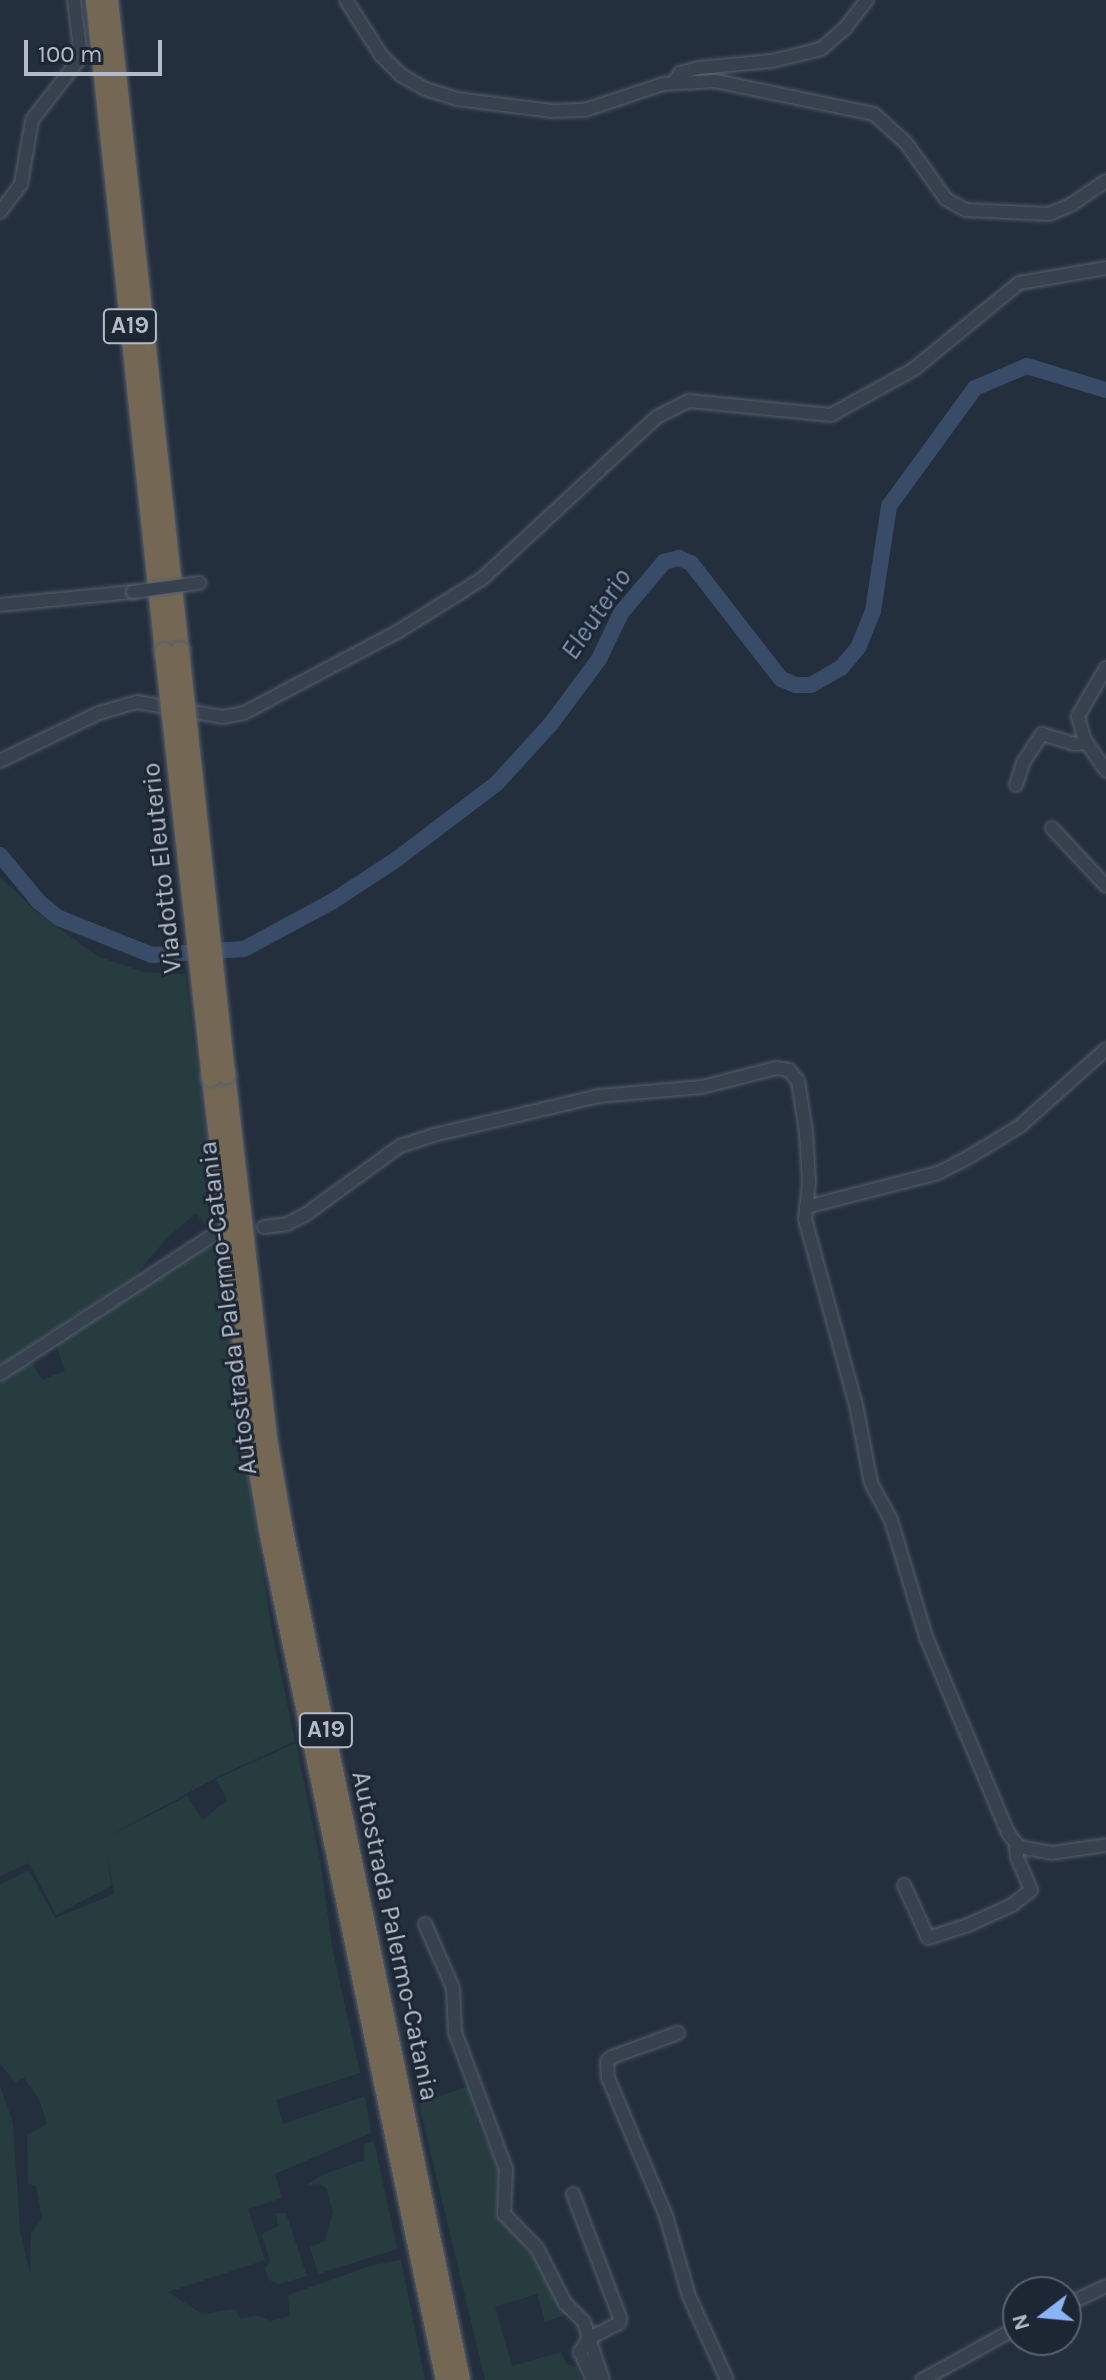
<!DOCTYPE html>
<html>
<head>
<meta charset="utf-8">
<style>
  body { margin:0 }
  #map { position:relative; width:1106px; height:2380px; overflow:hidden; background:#242f3e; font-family:Karla,sans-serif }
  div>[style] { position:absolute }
  .green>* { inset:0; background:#263c3f }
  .river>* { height:16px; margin:-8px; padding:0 8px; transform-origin:8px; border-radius:8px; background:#394c67 }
  .roads { filter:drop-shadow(0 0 2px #565f6c) drop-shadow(0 0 2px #565f6c) }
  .minor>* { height:12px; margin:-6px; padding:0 6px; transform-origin:6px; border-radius:6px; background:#38414e }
  .highway>* { height:18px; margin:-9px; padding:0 9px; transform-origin:9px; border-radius:9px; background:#746855 }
  .bridges { filter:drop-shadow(0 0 2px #565f6c) drop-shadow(0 0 2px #565f6c) }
  .minor-bridge>* { height:12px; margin:-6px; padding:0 6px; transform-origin:6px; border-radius:6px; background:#38414e }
  .highway-bridge>* { height:18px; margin:-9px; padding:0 9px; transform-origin:9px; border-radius:9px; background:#746855 }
  span { translate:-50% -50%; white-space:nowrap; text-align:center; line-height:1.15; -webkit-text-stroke:6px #1d2633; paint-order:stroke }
  .shield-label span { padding:2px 6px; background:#1d2633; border:2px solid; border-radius:6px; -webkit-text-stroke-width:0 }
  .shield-label { font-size:24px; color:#b4bcc9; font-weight:700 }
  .street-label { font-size:26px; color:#b4bcc9 }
  .water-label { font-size:28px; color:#7c92b1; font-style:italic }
  .north { position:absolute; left:1002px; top:2276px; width:80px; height:80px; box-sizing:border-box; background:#1d2633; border:2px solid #59626f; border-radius:50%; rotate:254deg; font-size:22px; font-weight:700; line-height:32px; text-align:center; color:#b4bcc9 }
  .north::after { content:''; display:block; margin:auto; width:28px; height:36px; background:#8ab4f8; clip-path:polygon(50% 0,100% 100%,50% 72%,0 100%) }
  .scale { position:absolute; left:24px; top:40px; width:138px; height:36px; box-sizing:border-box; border:4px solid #b4bcc9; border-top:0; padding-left:10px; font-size:24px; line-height:28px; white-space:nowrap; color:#b4bcc9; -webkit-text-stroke:6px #1d2633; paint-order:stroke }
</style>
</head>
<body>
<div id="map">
  <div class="green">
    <div style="clip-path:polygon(0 877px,38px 913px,99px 957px,144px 972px,185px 974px,218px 1224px,208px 1229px,196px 1213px,167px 1238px,135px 1276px,0 1365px)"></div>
    <div style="clip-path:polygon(220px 1239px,247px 1469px,271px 1626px,295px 1741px,219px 1776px,105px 1838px,187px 1796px,203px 1820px,227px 1800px,216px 1779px,296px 1743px,320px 1860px,333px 1952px,360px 2073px,276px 2100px,283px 2124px,365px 2096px,371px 2133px,275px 2174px,282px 2198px,248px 2209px,265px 2260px,168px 2292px,202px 2314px,235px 2309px,240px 2319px,257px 2315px,271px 2321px,290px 2316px,288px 2295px,373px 2265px,401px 2260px,425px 2380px,0 2380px,0 2086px,13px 2123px,20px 2231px,30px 2274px,31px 2233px,42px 2219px,36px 2186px,28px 2183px,27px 2135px,47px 2124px,39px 2099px,24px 2078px,15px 2082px,0 2064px,0 1885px,29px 1870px,55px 1918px,114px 1894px,107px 1852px,111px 1886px,56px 1915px,29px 1863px,0 1876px,0 1381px,29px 1357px,42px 1380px,65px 1371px,55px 1342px)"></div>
    <div style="clip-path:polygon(476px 2083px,477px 2122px,500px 2168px,496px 2208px,538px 2263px,552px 2292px,568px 2314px,545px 2322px,537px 2294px,495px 2307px,512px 2366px,561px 2352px,566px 2364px,577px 2367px,581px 2380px,485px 2380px,419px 2104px)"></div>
    <div style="clip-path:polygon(374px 2141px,397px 2249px,318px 2274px,310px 2247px,325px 2241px,333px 2212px,326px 2188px,320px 2184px,307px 2185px,322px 2175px,364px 2160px,364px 2144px)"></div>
    <div style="clip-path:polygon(276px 2213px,286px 2213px,307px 2276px,279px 2284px,269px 2280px,265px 2268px,270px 2261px,262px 2234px,278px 2226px)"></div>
  </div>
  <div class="river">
    <div style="left:0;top:855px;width:61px;rotate:50.3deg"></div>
    <div style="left:39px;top:902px;width:26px;rotate:39deg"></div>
    <div style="left:59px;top:918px;width:100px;rotate:21.7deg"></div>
    <div style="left:152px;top:955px;width:92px;rotate:-3.7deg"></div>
    <div style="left:244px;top:949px;width:101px;rotate:-28.3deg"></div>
    <div style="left:333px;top:901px;width:77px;rotate:-33.3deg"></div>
    <div style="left:397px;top:859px;width:126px;rotate:-37.2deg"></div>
    <div style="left:497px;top:783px;width:79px;rotate:-47.6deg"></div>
    <div style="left:550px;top:725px;width:82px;rotate:-53.4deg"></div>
    <div style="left:599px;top:659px;width:51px;rotate:-64.4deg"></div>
    <div style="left:621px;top:613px;width:67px;rotate:-49.9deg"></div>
    <div style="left:664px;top:562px;width:16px;rotate:-15deg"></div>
    <div style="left:679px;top:558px;width:13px;rotate:23deg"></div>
    <div style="left:691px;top:563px;width:147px;rotate:52.2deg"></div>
    <div style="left:781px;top:679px;width:16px;rotate:22deg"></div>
    <div style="left:796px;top:685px;width:15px"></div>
    <div style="left:811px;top:685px;width:34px;rotate:-30deg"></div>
    <div style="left:841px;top:668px;width:26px;rotate:-50deg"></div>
    <div style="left:858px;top:648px;width:40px;rotate:-68deg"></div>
    <div style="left:873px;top:611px;width:106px;rotate:-81.3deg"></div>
    <div style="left:889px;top:506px;width:146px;rotate:-53.9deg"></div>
    <div style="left:975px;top:388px;width:56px;rotate:-22.9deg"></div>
    <div style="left:1027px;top:366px;width:83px;rotate:16.9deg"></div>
  </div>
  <div class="roads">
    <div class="minor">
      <div style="left:346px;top:0;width:65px;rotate:57.5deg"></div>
      <div style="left:381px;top:55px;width:28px;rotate:45deg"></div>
      <div style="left:401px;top:75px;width:28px;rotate:30deg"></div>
      <div style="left:425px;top:89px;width:34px;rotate:17deg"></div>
      <div style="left:457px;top:99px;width:96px;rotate:7.2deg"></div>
      <div style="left:552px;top:111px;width:33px;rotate:-2deg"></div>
      <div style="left:585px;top:110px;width:82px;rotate:-18.4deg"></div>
      <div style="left:663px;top:84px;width:52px;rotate:-3.3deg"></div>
      <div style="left:715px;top:81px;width:162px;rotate:11.7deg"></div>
      <div style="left:874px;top:114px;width:43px;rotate:42.2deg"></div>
      <div style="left:906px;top:143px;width:69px;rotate:54.5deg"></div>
      <div style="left:946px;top:199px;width:23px;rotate:29deg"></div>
      <div style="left:966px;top:210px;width:83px;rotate:2.8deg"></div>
      <div style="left:1049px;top:214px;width:25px;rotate:-23deg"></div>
      <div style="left:1072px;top:204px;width:41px;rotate:-34.1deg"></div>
      <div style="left:674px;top:82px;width:11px;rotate:-56deg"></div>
      <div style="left:680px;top:73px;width:20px;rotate:-15deg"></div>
      <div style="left:699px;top:68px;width:73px;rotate:-5.5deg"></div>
      <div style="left:772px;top:61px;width:50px;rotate:-13.8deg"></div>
      <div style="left:821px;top:49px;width:32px;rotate:-41deg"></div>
      <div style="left:845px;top:28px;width:36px;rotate:-52deg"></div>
      <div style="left:0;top:212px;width:35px;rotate:-53deg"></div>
      <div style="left:21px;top:184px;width:65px;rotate:-80.2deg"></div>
      <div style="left:32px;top:120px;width:80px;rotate:-52.1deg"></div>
      <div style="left:81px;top:57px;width:57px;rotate:-97deg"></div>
      <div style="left:0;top:605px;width:134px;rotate:-5.6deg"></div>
      <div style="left:1106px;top:668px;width:56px;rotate:120.3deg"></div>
      <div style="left:1078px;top:716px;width:24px;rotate:75deg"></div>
      <div style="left:1084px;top:739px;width:39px;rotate:55deg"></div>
      <div style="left:0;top:761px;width:110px;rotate:-25.9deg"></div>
      <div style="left:99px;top:713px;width:40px;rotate:-16deg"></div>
      <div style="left:137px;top:702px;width:86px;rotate:10deg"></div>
      <div style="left:222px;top:717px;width:22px;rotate:-10deg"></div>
      <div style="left:244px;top:713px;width:175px;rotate:-27.9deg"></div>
      <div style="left:399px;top:631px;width:99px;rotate:-32.2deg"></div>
      <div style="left:483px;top:578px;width:237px;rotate:-42.8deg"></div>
      <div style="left:657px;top:417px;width:36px;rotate:-27deg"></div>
      <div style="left:689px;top:401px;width:143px;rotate:5.6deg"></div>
      <div style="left:831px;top:415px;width:95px;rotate:-29deg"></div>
      <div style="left:914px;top:369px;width:136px;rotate:-39.3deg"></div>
      <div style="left:1019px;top:283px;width:88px;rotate:-9.8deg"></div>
      <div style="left:1016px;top:785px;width:23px;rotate:-72deg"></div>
      <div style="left:1023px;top:763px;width:35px;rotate:-57deg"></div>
      <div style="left:1042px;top:734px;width:34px;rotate:17deg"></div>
      <div style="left:1075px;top:744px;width:12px;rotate:-5deg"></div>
      <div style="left:1052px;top:828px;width:79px;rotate:47deg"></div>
      <div style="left:806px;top:1207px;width:136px;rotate:-14.4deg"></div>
      <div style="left:938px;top:1173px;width:35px;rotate:-27deg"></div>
      <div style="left:969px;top:1157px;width:60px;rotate:-31.3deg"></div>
      <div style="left:1020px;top:1126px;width:115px;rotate:-41.8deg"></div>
      <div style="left:264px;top:1227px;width:23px;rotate:-7deg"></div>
      <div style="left:287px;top:1224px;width:20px;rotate:-27deg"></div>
      <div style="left:305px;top:1215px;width:117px;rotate:-36deg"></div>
      <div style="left:400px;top:1146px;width:36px;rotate:-18deg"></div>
      <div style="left:434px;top:1135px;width:170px;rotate:-13.3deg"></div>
      <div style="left:599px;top:1096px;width:103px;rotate:-5deg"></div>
      <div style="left:702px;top:1087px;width:76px;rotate:-14.4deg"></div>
      <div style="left:776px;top:1068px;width:13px;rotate:9deg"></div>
      <div style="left:789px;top:1070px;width:14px;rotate:51deg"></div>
      <div style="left:798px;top:1081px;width:52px;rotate:81.1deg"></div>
      <div style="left:806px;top:1132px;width:50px;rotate:86.6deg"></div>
      <div style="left:809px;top:1182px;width:37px;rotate:96deg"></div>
      <div style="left:805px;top:1219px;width:193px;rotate:74.7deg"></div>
      <div style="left:856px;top:1405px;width:79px;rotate:79.1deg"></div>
      <div style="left:871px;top:1483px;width:42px;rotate:61.6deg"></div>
      <div style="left:891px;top:1520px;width:122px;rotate:73.3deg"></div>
      <div style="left:926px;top:1637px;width:212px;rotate:67.3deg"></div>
      <div style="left:1008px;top:1833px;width:18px;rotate:52deg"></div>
      <div style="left:1019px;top:1847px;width:34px;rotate:10deg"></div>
      <div style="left:1052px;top:1853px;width:55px;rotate:-8.4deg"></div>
      <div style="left:0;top:1374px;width:253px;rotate:-33.1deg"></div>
      <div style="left:904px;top:1885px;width:58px;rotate:65.6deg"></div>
      <div style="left:928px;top:1938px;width:40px;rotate:-18deg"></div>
      <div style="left:966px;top:1926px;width:51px;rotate:-24.5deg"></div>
      <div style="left:1012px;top:1905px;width:24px;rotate:-38deg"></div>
      <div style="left:1031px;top:1890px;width:36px;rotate:-113deg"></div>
      <div style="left:1017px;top:1857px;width:14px;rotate:-94deg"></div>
      <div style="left:425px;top:1924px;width:70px;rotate:66.4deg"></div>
      <div style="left:453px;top:1988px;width:44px;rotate:87.4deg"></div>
      <div style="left:455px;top:2032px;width:146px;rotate:69.6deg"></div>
      <div style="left:506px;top:2169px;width:45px;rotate:92.5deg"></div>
      <div style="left:504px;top:2214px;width:47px;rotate:45.9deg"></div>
      <div style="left:537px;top:2248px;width:62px;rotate:63deg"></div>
      <div style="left:565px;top:2303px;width:27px;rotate:45deg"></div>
      <div style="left:584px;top:2322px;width:17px;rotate:73deg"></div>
      <div style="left:589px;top:2338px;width:17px;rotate:123deg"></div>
      <div style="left:580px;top:2352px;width:31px;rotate:65deg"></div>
      <div style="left:678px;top:2033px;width:70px;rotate:160deg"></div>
      <div style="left:612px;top:2057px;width:6px;rotate:141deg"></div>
      <div style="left:607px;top:2061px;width:17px;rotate:87deg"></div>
      <div style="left:608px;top:2078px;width:150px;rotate:67.2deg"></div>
      <div style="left:666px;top:2216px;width:83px;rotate:74deg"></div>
      <div style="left:689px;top:2296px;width:92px;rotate:65.7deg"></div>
      <div style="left:573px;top:2194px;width:133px;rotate:69.2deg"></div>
      <div style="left:620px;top:2318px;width:5px;rotate:101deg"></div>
      <div style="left:619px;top:2323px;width:34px;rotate:153deg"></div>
      <div style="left:589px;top:2338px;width:44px;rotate:71.6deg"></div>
      <div style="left:1066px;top:2305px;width:44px;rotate:-25.4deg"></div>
      <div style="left:922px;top:2380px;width:110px;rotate:-28.9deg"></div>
    </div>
    <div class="highway">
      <div style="left:95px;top:0;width:656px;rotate:83.96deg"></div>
      <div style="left:109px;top:0;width:655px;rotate:83.78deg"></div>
      <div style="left:226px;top:1075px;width:366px;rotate:83.4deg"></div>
      <div style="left:268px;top:1439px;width:88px;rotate:80.2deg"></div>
      <div style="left:283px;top:1526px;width:872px;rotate:78.23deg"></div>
      <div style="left:211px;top:1077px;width:367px;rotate:83.4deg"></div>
      <div style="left:253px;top:1442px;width:89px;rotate:80.3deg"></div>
      <div style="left:268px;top:1530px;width:868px;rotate:78.24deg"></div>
    </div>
  </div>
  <div class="bridges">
    <div class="minor-bridge">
      <div style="left:133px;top:592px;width:67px;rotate:-7.8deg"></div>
    </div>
    <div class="highway-bridge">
      <div style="left:180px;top:651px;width:426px;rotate:83.8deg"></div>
      <div style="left:164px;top:652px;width:428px;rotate:83.7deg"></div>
    </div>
  </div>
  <div class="shield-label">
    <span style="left:130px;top:326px">A19</span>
    <span style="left:326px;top:1730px">A19</span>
  </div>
  <div class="street-label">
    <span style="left:162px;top:868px;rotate:-96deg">Viadotto Eleuterio</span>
    <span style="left:228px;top:1308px;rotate:-97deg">Autostrada Palermo-Catania</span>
    <span style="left:395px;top:1936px;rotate:78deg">Autostrada Palermo-Catania</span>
  </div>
  <div class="water-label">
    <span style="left:596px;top:614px;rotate:-56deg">Eleuterio</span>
  </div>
  <div class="north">N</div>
  <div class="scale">100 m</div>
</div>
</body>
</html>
